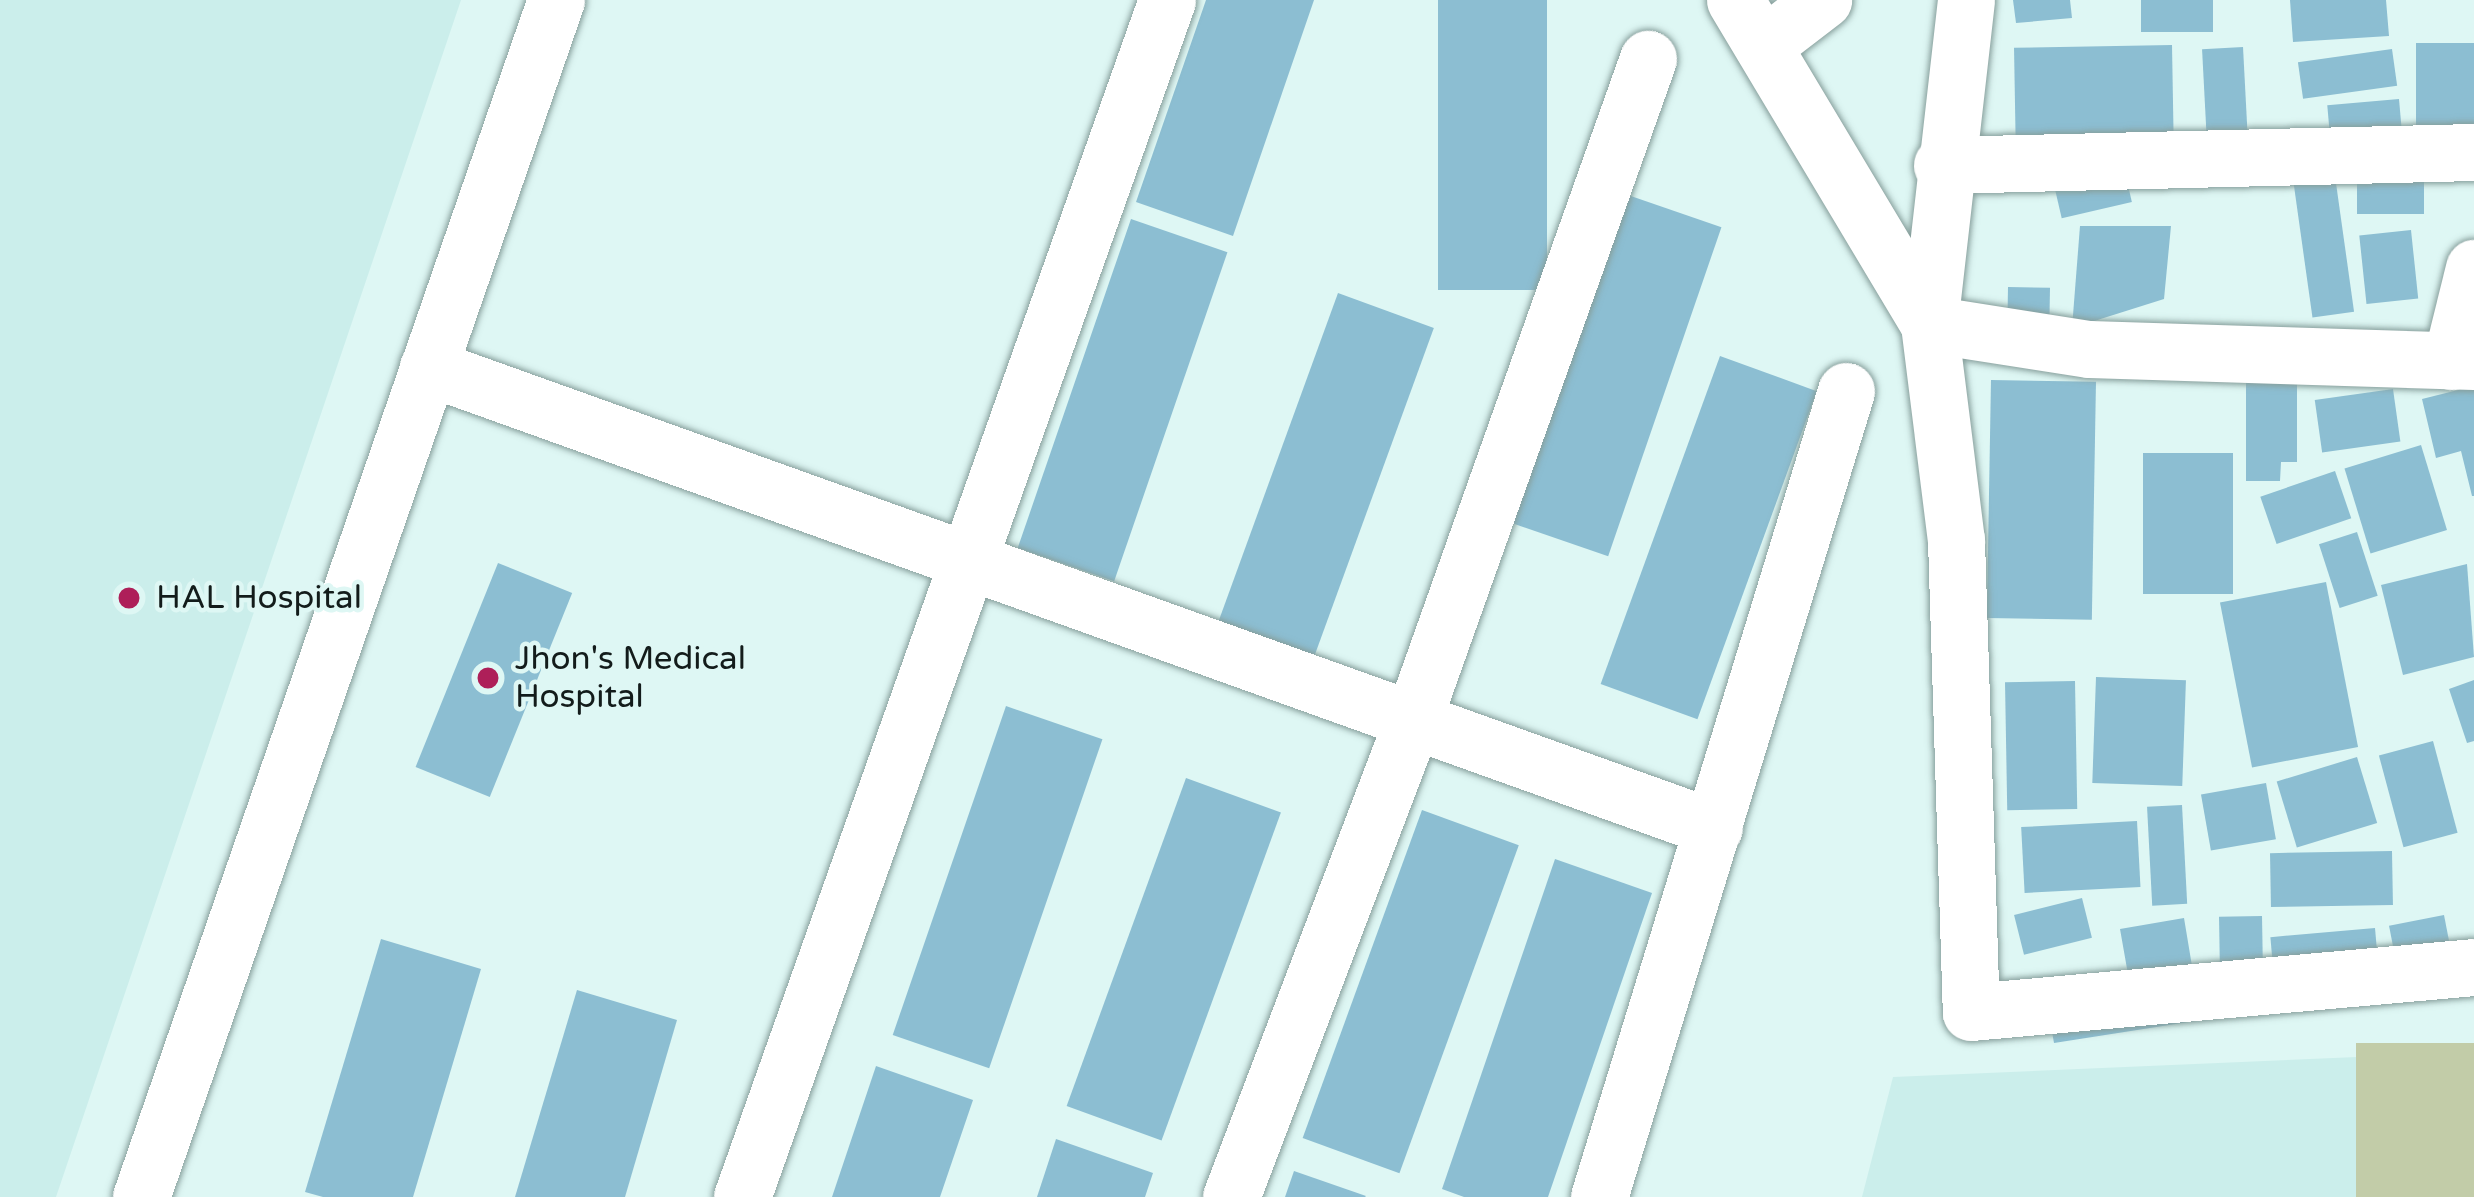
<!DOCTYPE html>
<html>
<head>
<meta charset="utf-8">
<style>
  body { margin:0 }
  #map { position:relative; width:2474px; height:1197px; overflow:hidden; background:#def7f4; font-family:"Varela Round",sans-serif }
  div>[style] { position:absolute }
  .built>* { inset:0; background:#cbeeeb }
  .green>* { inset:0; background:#c2cca8; transform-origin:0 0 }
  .building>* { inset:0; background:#8cbed2; transform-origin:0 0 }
  .roads { filter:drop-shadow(0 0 3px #879f9c) drop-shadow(0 0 3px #879f9c) }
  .minor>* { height:57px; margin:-28.5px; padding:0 28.5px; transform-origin:28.5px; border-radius:28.5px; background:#fff }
  .dots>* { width:33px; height:33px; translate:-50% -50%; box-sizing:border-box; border:6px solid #def7f4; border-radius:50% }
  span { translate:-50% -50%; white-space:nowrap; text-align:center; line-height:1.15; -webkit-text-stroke:9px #def7f4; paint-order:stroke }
  .poi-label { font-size:33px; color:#131c1b }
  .left { translate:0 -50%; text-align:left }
</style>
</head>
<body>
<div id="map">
  <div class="built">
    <div style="clip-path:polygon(0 0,461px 0,56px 1197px,0 1197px)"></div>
    <div style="clip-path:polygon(2357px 1057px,2358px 1197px,1862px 1197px,1893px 1077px)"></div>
  </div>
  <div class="green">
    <div style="left:2474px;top:1043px;width:154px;height:118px;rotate:90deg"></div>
  </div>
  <div class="building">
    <div style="clip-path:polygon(1206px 0,1314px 0,1233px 236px,1136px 202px)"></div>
    <div style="left:1438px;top:0;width:109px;height:290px"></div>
    <div style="clip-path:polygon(2013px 0,2070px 0,2072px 18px,2016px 23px)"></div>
    <div style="left:2141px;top:0;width:72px;height:32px"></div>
    <div style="clip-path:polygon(2290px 0,2386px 0,2389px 36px,2293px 42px)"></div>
    <div style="left:2474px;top:43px;width:92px;height:58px;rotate:90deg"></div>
    <div style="left:2172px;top:45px;width:100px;height:158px;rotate:89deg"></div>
    <div style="left:2243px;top:47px;width:92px;height:41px;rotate:87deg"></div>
    <div style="left:2392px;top:49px;width:37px;height:95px;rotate:82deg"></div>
    <div style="left:2399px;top:99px;width:44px;height:72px;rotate:85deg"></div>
    <div style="left:2124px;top:168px;width:35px;height:72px;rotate:77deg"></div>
    <div style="left:2357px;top:172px;width:67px;height:42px"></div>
    <div style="left:2335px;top:176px;width:137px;height:42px;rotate:82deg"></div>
    <div style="left:1625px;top:194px;width:102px;height:348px;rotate:19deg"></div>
    <div style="left:1131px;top:219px;width:102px;height:348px;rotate:19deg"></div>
    <div style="clip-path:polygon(2080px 226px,2171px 226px,2164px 299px,2072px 328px)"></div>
    <div style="left:2411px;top:230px;width:69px;height:52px;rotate:84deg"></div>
    <div style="left:2008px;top:287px;width:42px;height:48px;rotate:1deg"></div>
    <div style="left:1338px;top:293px;width:102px;height:350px;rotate:20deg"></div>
    <div style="left:1720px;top:356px;width:103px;height:349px;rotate:20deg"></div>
    <div style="left:1991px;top:380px;width:105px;height:238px;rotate:1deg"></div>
    <div style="clip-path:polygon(2246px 382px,2297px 382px,2297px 462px,2281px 462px,2280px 481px,2246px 481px)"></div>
    <div style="clip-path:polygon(2474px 386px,2474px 496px,2472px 496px,2461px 451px,2436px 458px,2422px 399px)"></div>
    <div style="left:2393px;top:389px;width:53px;height:79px;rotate:82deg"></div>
    <div style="left:2421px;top:445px;width:89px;height:80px;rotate:73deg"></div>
    <div style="left:2233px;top:453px;width:141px;height:90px;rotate:90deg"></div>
    <div style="left:2335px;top:471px;width:50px;height:79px;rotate:71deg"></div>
    <div style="left:2357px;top:532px;width:67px;height:40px;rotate:72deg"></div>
    <div style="left:498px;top:563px;width:80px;height:220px;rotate:22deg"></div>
    <div style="clip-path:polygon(2467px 564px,2474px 657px,2403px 675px,2381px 585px)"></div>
    <div style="left:2326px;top:582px;width:168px;height:108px;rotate:79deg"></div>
    <div style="left:2096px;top:677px;width:90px;height:106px;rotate:2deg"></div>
    <div style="clip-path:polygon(2474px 680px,2474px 741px,2467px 743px,2449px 689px)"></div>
    <div style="left:2075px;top:681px;width:128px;height:70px;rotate:89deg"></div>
    <div style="left:1006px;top:706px;width:102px;height:348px;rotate:19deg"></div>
    <div style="left:2433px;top:741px;width:95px;height:56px;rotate:75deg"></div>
    <div style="left:2357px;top:757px;width:69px;height:84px;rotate:73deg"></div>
    <div style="left:1186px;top:778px;width:101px;height:349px;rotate:20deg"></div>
    <div style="left:2266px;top:783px;width:57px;height:66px;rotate:80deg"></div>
    <div style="left:2182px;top:805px;width:99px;height:35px;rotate:87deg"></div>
    <div style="left:1422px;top:810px;width:103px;height:349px;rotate:20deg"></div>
    <div style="left:2137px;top:821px;width:66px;height:116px;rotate:87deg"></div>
    <div style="left:2392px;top:851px;width:54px;height:122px;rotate:89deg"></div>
    <div style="clip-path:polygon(1555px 859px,1652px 893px,1548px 1197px,1464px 1197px,1442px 1189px)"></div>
    <div style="left:2082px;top:898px;width:41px;height:70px;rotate:76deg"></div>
    <div style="left:2444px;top:915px;width:76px;height:56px;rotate:79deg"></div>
    <div style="left:2262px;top:916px;width:73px;height:43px;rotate:89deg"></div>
    <div style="clip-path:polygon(2184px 918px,2201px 1020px,2054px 1043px,2045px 993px,2129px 980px,2120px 929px)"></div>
    <div style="left:2375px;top:928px;width:76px;height:105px;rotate:85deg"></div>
    <div style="clip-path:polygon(381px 939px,481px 969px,413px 1197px,323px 1197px,305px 1192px)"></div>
    <div style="clip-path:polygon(577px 990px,677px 1020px,625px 1197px,515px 1197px)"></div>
    <div style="clip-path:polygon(876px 1066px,973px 1100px,940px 1197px,832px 1197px)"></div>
    <div style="clip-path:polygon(1056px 1139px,1153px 1173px,1145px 1197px,1037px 1197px)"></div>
    <div style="clip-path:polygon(1294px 1171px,1366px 1196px,1365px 1197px,1285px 1197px)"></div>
  </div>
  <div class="roads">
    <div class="minor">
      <div style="left:1735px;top:0;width:378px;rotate:59.1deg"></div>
      <div style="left:1966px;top:0;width:326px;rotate:96.5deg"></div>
      <div style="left:1929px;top:324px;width:218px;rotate:82.9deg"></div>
      <div style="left:1956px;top:540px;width:472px;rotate:88.2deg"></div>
      <div style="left:1971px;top:1012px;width:505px;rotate:-5.11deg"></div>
      <div style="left:1763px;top:46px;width:76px;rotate:-37.5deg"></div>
      <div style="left:1942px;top:165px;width:532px;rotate:-1.4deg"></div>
      <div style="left:1929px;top:324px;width:162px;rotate:8.9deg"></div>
      <div style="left:2089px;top:349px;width:385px;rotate:1.8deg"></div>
      <div style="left:2451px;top:361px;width:96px;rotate:-76.1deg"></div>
      <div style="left:428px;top:367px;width:1366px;rotate:19.72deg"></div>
      <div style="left:141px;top:1197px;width:1267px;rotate:-70.88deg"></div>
      <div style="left:742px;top:1197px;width:1270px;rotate:-70.45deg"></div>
      <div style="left:1231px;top:1197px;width:508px;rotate:-69.14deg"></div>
      <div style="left:1412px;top:722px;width:704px;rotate:-70.41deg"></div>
      <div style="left:1599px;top:1197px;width:843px;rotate:-72.96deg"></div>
    </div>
  </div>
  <div class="dots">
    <div style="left:129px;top:598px;background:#ae1f59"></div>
    <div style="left:488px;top:678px;background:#ae1f59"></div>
  </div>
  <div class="poi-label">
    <span class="left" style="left:156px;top:598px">HAL Hospital</span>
    <span class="left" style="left:515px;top:678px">Jhon's Medical<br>Hospital</span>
  </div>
</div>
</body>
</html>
